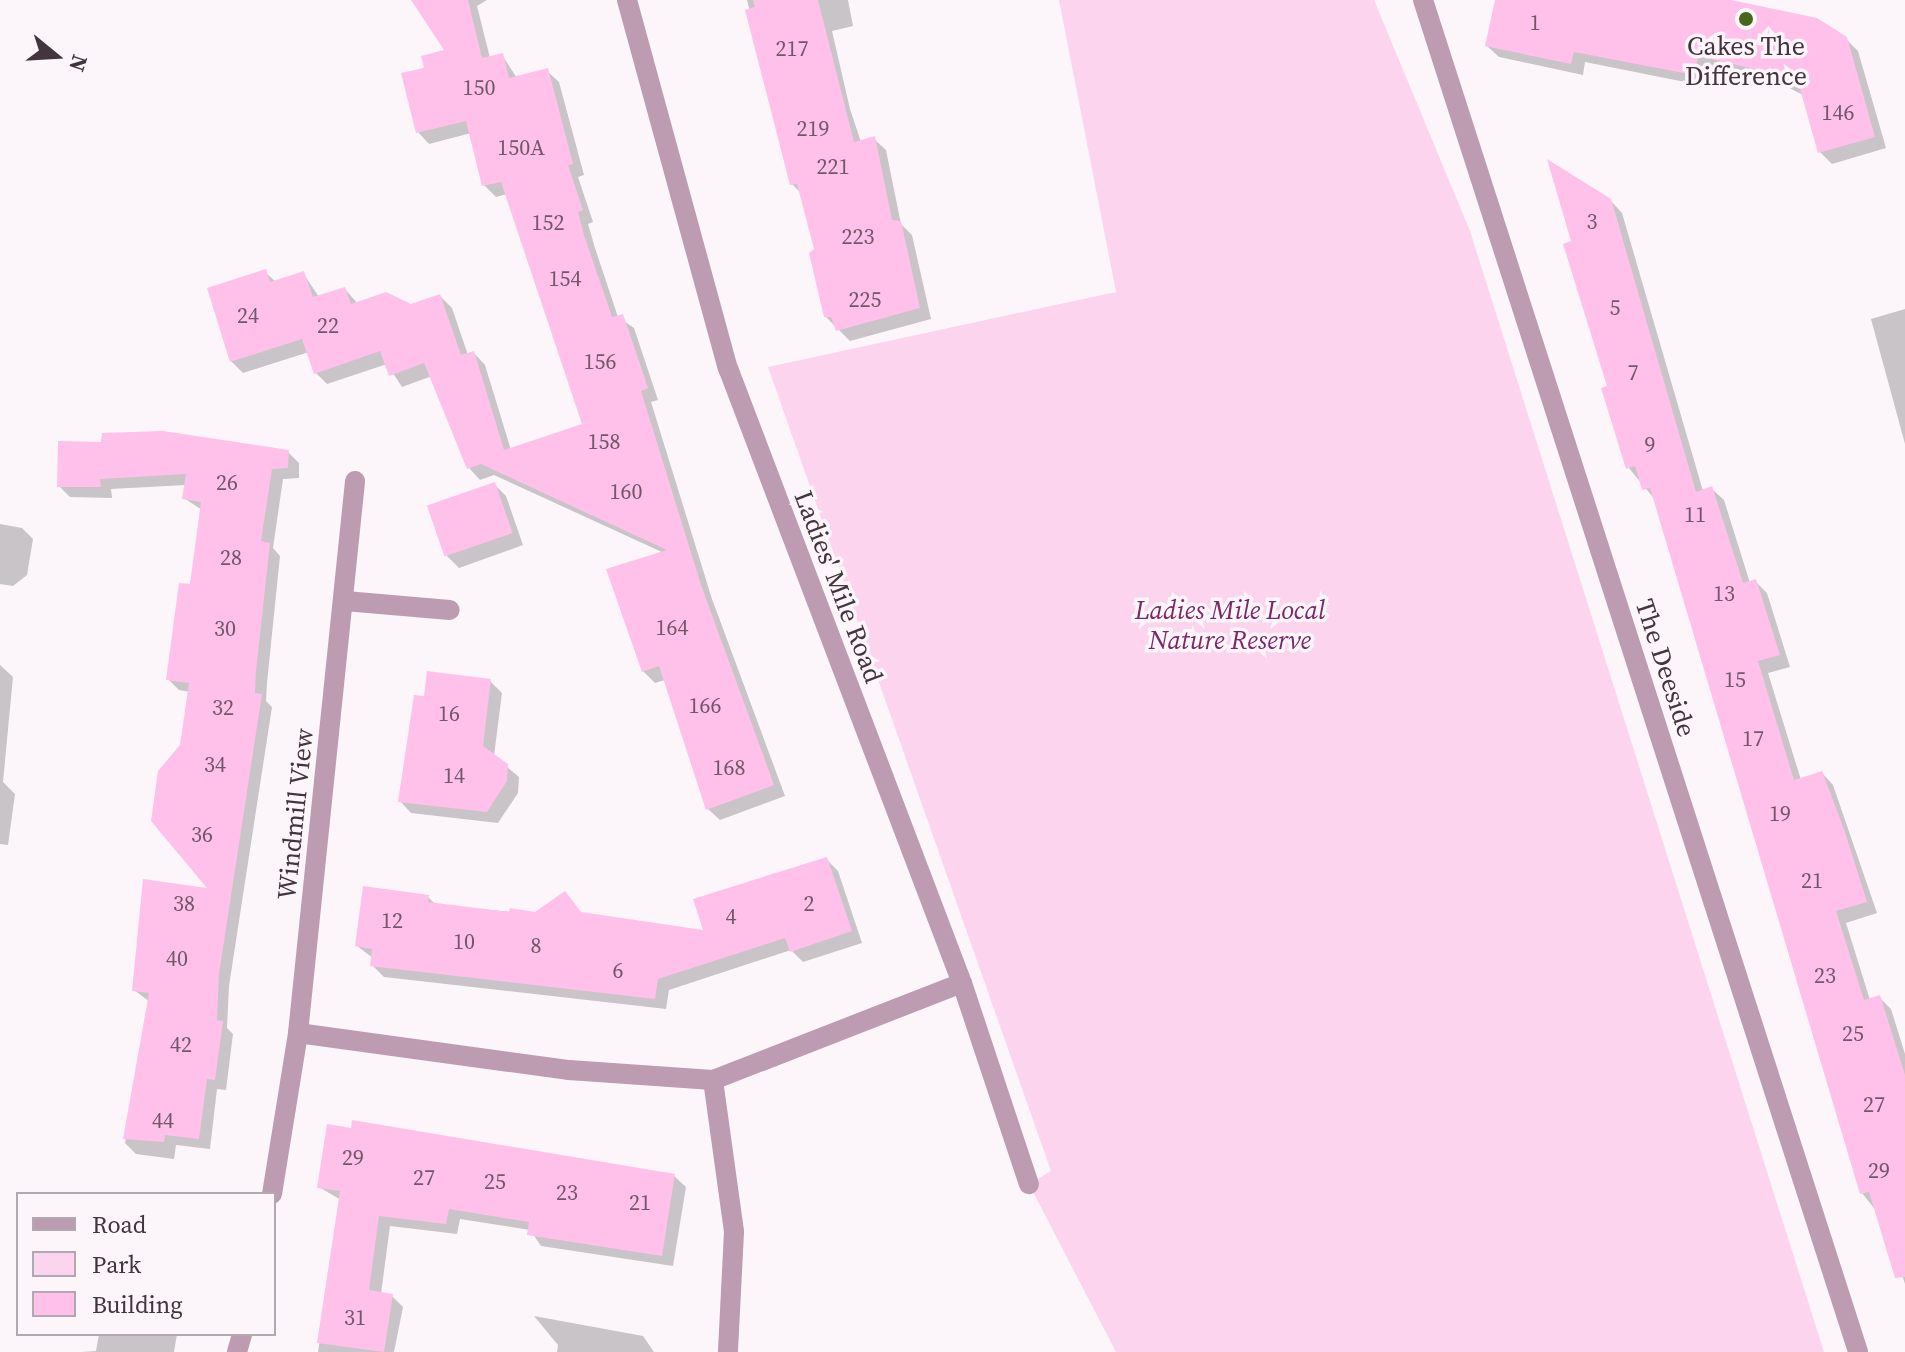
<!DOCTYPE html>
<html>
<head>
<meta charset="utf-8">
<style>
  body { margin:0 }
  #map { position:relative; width:1905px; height:1352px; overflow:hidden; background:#fcf5fa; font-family:"Source Serif 4",serif }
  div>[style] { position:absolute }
  .green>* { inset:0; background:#fcd4ee }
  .shadow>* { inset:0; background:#0003 }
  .building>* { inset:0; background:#ffc0ea; transform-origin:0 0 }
  .minor>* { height:20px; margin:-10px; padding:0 10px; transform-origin:10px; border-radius:10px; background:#bd9bb1 }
  .dots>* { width:22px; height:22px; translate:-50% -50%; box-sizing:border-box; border:4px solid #fcf5fa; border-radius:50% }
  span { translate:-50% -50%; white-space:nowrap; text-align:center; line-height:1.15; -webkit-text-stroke:7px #fcf5fa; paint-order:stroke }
  .number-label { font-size:22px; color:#715869 }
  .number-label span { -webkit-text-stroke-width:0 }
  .poi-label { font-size:26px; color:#42353e }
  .street-label { font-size:26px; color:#42353e }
  .park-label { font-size:26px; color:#7d2768; font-style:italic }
  .legend { position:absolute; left:16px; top:1192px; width:260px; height:144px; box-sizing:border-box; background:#fcf5fa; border:2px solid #b2a8af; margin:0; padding:10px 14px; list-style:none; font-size:24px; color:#42353e }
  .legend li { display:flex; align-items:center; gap:16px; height:40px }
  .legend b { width:40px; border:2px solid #b2a8af }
  .north { position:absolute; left:16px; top:16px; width:80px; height:80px; -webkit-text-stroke:6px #fcf5fa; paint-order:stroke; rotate:108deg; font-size:22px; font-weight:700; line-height:32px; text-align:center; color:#42353e }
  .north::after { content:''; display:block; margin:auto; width:28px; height:36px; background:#42353e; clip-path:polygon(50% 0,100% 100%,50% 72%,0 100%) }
</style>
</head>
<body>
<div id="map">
  <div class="green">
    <div style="clip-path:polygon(1059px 0,1374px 0,1470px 231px,1824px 1352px,1116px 1352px,1029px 1184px,1051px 1171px,768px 367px,1116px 292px)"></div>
  </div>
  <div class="shadow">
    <div style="clip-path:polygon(414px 0,487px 0,477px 6px,490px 58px,502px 55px,517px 78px,547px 71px,559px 82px,584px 175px,578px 177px,593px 222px,588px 224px,595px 248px,618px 317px,634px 328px,658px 400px,651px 402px,712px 599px,785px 796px,720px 820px,708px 809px,665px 680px,655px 683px,643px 671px,664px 553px,494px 475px,480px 480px,469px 468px,432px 376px,402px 387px,387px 364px,327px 384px,316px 373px,309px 352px,243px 373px,231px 361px,265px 272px,276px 282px,303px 273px,319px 297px,345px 289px,358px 304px,411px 306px,440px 296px,452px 308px,468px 355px,474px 353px,485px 365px,511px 450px,585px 425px,507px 194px,496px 197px,484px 185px,471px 133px,429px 144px,418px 132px,426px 69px,448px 51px)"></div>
    <div style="clip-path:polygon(747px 0,848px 0,853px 26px,832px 31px,850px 109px,861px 142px,874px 139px,886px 150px,901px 224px,912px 235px,931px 319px,850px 341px,825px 316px,817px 250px,802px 194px,792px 184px)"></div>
    <div style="clip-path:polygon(1497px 0,1719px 0,1846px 39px,1858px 51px,1886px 148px,1832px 164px,1820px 152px,1803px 95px,1780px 83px,1709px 66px,1705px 86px,1585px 62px,1583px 75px,1499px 57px,1487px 46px)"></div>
    <div style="clip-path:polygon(1610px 200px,1622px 213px,1703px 491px,1712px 489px,1724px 500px,1750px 583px,1755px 581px,1767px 593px,1790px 667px,1768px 673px,1801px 780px,1822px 773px,1833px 785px,1877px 913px,1846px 923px,1870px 1000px,1879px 997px,1891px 1009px,1905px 1054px,1905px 1284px,1885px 1222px,1862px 1193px,1657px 502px,1628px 467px,1574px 242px)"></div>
    <div style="clip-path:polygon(1905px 309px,1905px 444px,1871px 319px)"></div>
    <div style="clip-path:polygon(60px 443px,288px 452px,299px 463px,299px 478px,283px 479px,273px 548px,280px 556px,267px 683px,266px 701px,272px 707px,229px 986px,227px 1028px,233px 1034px,226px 1090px,217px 1089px,210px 1149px,176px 1145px,174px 1159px,136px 1154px,125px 1143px,150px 1002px,134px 990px,212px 890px,182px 746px,190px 692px,179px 690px,168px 679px,191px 587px,202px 510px,184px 498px,186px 485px,111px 489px,112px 498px,70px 497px,59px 486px)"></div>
    <div style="clip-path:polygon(495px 485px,506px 496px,523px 545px,459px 568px,447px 556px)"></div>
    <div style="clip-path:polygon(0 524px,22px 528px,33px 539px,27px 575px,13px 586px,0 584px)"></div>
    <div style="clip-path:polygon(0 665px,13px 677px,3px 782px,15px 794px,8px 845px,0 844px)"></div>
    <div style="clip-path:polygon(490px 681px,502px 693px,494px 756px,519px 777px,518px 793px,498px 823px,411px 813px,400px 801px,426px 699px)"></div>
    <div style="clip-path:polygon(826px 859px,838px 871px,862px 943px,803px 962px,791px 950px,669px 990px,666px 1009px,384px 977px,372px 965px,373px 958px,357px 946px,428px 897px,436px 905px,536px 914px,565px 894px,583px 915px,706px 932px)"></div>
    <div style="clip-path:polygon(674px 1176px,686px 1187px,673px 1266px,541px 1246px,530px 1230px,460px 1219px,457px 1234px,390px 1226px,381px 1294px,392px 1296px,403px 1307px,394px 1352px,318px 1352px,341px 1200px,319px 1187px)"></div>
    <div style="clip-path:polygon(534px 1316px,643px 1336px,654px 1352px,557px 1352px,558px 1345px)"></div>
    <div style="clip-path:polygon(99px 1334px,177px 1334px,174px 1352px,81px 1352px,96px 1351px)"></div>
  </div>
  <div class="building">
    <div style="clip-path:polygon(411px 0,468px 0,482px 58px,503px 53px,509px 78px,548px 68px,573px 164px,568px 165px,583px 210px,578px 212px,584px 235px,612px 317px,623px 314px,648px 388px,641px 391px,701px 585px,774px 785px,706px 810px,659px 666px,642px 672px,606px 569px,667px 550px,481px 464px,467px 469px,424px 363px,389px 376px,380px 351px,314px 374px,302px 339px,230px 362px,207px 288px,266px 269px,270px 282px,304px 271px,313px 297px,345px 287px,351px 304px,386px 292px,411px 304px,440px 294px,461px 355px,474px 351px,504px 450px,582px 424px,501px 182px,482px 186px,466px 121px,416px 133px,401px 73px,424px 68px,421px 56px,444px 50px)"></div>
    <div style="clip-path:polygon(753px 0,818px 0,854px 142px,875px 136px,892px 220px,901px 221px,920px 308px,836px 331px,831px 317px,824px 317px,809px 253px,814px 249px,797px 184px,790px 185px,745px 10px,755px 7px)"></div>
    <div style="clip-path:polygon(1495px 0,1731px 0,1817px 18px,1847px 37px,1875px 137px,1818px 153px,1800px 89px,1767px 72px,1698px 56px,1694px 75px,1574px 52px,1571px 64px,1485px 46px)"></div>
    <div style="clip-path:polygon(1547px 159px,1611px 199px,1696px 492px,1712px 486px,1743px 583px,1756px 579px,1780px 655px,1758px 661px,1794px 780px,1822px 771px,1845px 832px,1867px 902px,1836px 911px,1864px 1000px,1880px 995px,1905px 1075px,1905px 1277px,1895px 1278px,1869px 1192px,1860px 1194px,1650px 488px,1642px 490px,1635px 466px,1626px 469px,1601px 388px,1607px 386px,1563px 244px,1571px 241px)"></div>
    <div style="clip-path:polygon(163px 431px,289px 450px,288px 468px,272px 469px,261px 541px,270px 543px,256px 671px,255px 693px,262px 694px,219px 974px,217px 1020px,223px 1021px,215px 1080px,207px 1079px,199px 1139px,165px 1135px,164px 1142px,123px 1139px,149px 993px,132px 991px,143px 879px,207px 888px,151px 821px,158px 771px,180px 745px,189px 683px,166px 680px,179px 583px,190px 584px,201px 502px,182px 499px,186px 474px,100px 479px,101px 487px,57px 487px,58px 441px,101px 442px,102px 433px)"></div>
    <div style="left:495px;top:482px;width:54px;height:72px;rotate:71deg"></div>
    <div style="clip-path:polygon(427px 671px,491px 679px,483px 746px,508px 764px,507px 781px,487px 812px,398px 802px,414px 695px,424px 696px)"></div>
    <div style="clip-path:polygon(827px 857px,852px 931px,790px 952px,785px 938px,658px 979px,655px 999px,370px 966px,372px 949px,355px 946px,363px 886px,429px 895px,428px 902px,509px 912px,510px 908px,535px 912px,565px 891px,581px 912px,703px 930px,693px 899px)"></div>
    <div style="clip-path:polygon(352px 1120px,675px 1174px,662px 1256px,527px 1235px,529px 1222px,449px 1209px,446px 1224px,379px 1216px,369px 1290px,393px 1294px,384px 1352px,317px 1343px,340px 1191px,317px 1188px,327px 1124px,351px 1128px)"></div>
  </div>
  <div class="minor">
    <div style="left:627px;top:0;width:382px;rotate:74.7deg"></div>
    <div style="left:728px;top:368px;width:658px;rotate:69.17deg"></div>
    <div style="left:962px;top:983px;width:212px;rotate:71.6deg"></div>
    <div style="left:1423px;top:0;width:1420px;rotate:72.16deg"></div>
    <div style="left:345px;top:601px;width:105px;rotate:4.9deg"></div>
    <div style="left:298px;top:1033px;width:274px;rotate:7.8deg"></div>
    <div style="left:569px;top:1070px;width:144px;rotate:4deg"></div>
    <div style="left:713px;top:1080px;width:267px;rotate:-21.3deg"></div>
    <div style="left:713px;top:1080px;width:153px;rotate:82.1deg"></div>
    <div style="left:734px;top:1232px;width:120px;rotate:92.9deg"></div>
    <div style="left:272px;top:1194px;width:163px;rotate:-80.8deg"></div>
    <div style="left:298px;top:1033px;width:555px;rotate:-84.1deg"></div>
    <div style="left:237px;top:1352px;width:19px;rotate:-74deg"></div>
  </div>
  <div class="dots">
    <div style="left:1746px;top:19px;background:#47661a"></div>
  </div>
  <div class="number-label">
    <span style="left:1535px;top:23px">1</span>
    <span style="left:792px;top:49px">217</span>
    <span style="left:479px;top:88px">150</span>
    <span style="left:1838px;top:113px">146</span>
    <span style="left:813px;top:129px">219</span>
    <span style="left:521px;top:148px">150A</span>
    <span style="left:833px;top:167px">221</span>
    <span style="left:1592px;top:222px">3</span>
    <span style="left:548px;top:223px">152</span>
    <span style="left:858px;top:237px">223</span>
    <span style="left:565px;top:279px">154</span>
    <span style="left:865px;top:300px">225</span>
    <span style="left:1615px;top:308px">5</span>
    <span style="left:248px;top:316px">24</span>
    <span style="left:328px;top:326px">22</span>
    <span style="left:600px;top:362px">156</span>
    <span style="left:1633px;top:373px">7</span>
    <span style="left:604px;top:442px">158</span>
    <span style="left:1650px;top:445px">9</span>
    <span style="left:227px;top:483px">26</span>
    <span style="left:626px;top:492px">160</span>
    <span style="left:1695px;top:515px">11</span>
    <span style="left:231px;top:558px">28</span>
    <span style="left:1724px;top:594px">13</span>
    <span style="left:672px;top:628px">164</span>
    <span style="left:225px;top:629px">30</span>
    <span style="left:1735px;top:680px">15</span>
    <span style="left:705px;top:706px">166</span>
    <span style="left:223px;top:708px">32</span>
    <span style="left:449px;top:714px">16</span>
    <span style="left:1753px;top:739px">17</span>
    <span style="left:215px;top:765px">34</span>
    <span style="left:729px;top:768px">168</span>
    <span style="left:454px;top:776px">14</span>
    <span style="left:1780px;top:814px">19</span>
    <span style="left:202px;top:835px">36</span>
    <span style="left:1812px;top:881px">21</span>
    <span style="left:184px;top:904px">38</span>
    <span style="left:809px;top:904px">2</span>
    <span style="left:731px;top:917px">4</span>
    <span style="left:392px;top:921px">12</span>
    <span style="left:464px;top:942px">10</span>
    <span style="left:536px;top:946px">8</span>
    <span style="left:177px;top:959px">40</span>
    <span style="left:618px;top:971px">6</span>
    <span style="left:1825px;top:976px">23</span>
    <span style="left:1853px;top:1034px">25</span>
    <span style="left:181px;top:1045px">42</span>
    <span style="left:1874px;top:1105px">27</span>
    <span style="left:163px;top:1121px">44</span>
    <span style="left:353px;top:1158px">29</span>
    <span style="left:1879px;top:1171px">29</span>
    <span style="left:424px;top:1178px">27</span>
    <span style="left:495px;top:1182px">25</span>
    <span style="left:567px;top:1193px">23</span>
    <span style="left:640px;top:1203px">21</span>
    <span style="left:355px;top:1318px">31</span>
  </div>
  <div class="poi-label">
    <span style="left:1746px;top:62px">Cakes The<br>Difference</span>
  </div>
  <div class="street-label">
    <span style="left:838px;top:587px;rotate:69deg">Ladies' Mile Road</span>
    <span style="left:1665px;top:668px;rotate:72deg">The Deeside</span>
    <span style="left:296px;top:814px;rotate:-84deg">Windmill View</span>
  </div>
  <div class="park-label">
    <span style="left:1230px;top:626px">Ladies Mile Local<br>Nature Reserve</span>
  </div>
  <ul class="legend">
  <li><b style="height:10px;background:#bd9bb1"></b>Road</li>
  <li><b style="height:22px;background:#fcd4ee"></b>Park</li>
  <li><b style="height:22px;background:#ffc0ea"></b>Building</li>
  </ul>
  <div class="north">N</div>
</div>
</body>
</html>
